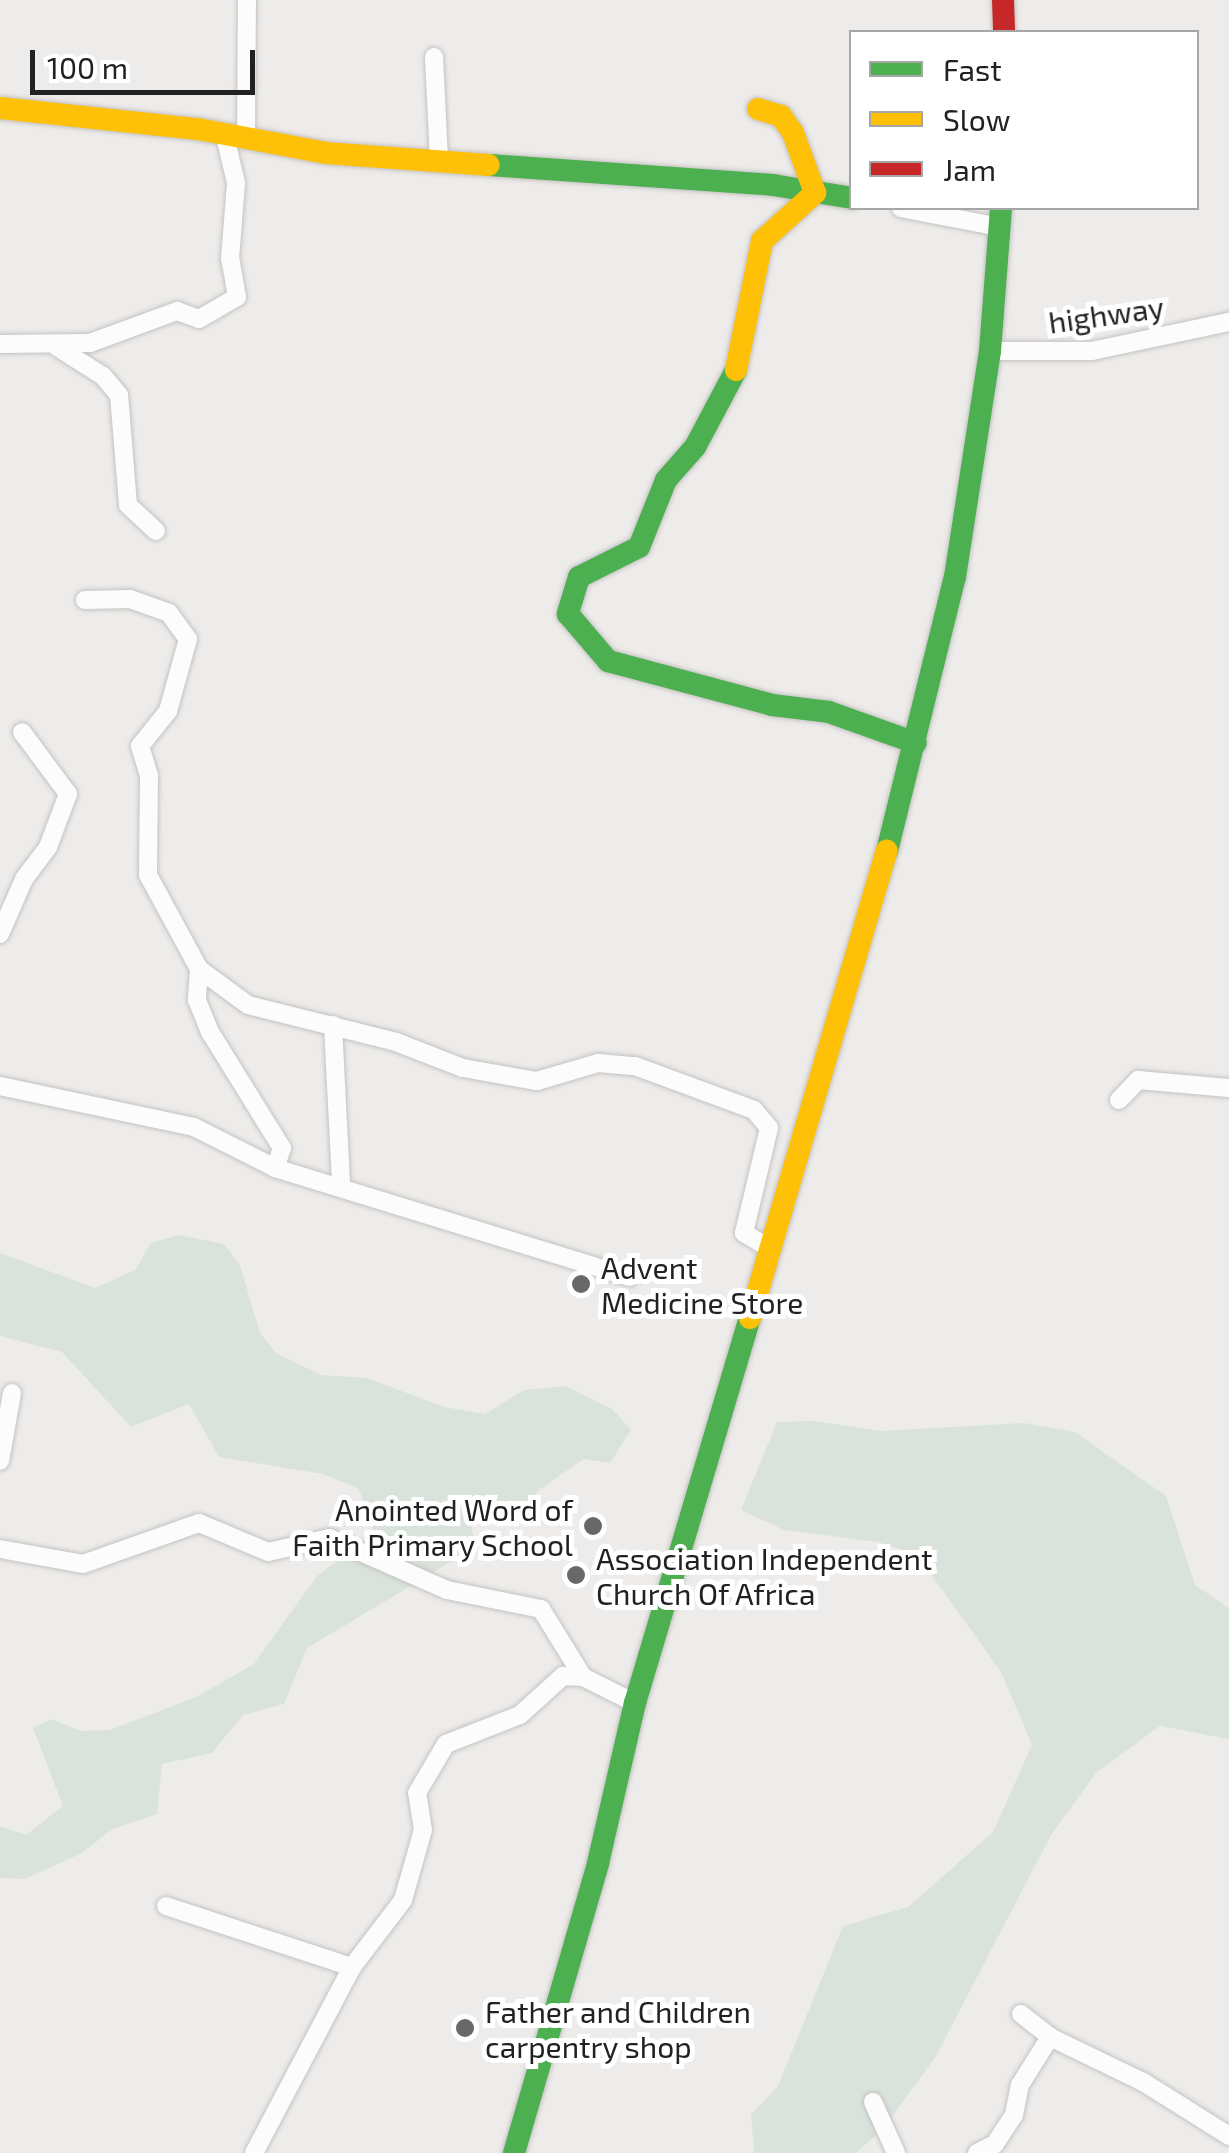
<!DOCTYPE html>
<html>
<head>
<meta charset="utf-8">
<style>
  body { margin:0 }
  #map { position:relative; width:1229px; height:2153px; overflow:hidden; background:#eeecea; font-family:"Exo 2",sans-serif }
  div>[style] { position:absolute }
  .wetland>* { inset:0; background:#d9e3dc }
  .roads { filter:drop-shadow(0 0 2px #c4c3c2) drop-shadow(0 0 2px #c4c3c2) }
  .street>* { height:18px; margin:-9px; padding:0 9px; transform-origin:9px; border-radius:9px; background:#fcfcfc }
  .fast>* { height:22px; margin:-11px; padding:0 11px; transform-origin:11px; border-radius:11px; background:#4caf50 }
  .slow>* { height:22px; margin:-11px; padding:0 11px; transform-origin:11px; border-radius:11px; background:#ffc107 }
  .jam>* { height:22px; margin:-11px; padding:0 11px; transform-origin:11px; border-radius:11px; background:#c62828 }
  .dots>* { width:28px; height:28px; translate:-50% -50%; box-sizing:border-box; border:5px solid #fff; border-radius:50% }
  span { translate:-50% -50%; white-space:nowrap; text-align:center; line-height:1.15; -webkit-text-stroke:10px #fff; paint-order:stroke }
  .street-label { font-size:30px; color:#212121 }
  .poi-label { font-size:30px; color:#212121 }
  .left { translate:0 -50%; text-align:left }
  .right { translate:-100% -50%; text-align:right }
  .legend { position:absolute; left:849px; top:30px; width:350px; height:180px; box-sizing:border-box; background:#fff; border:2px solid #a6a6a6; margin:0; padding:12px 18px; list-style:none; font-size:30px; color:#212121 }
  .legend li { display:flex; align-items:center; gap:20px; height:50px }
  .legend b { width:50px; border:2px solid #a6a6a6 }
  .scale { position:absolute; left:30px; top:50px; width:225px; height:45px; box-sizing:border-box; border:5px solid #212121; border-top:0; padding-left:12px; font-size:30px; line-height:35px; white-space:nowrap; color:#212121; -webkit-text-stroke:8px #fff; paint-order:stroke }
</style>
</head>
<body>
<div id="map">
  <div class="wetland">
    <div style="clip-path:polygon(178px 1235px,224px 1244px,240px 1265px,260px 1333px,276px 1353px,321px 1375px,367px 1378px,444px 1407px,485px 1414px,524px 1390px,566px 1386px,612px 1409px,631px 1430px,610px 1463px,584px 1459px,539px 1490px,519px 1515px,471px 1516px,474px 1548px,307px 1648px,284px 1704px,243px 1715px,212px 1753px,162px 1764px,157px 1814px,113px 1829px,80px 1854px,25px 1879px,0 1878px,0 1826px,26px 1835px,63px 1806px,33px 1728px,51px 1719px,81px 1731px,110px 1730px,196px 1697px,254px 1664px,317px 1576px,374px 1533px,359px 1489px,323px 1474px,219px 1457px,189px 1404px,131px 1427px,62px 1352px,0 1336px,0 1253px,95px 1288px,135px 1270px,151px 1243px)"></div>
    <div style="clip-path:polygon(815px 1421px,881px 1431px,1024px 1423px,1075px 1432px,1166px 1496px,1195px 1585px,1229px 1608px,1229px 1739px,1160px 1726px,1096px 1773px,1051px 1835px,936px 2056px,883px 2129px,856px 2153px,754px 2153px,751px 2115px,778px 2086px,843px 1926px,908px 1907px,993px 1832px,1032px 1745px,1001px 1672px,917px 1555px,878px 1542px,784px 1530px,741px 1510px,777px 1422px)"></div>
  </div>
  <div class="roads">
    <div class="street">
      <div style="left:434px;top:57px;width:104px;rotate:87.2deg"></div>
      <div style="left:246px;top:138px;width:138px;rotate:-89.6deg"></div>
      <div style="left:901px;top:208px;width:102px;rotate:10.8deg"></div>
      <div style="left:0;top:344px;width:90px;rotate:-0.6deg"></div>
      <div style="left:90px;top:343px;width:93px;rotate:-20.2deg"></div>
      <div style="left:177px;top:311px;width:23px;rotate:20deg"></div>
      <div style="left:199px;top:319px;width:44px;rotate:-30.1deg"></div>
      <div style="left:237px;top:297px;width:39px;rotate:-100deg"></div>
      <div style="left:230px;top:259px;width:76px;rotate:-85.5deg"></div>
      <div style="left:236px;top:183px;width:48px;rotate:-103.2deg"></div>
      <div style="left:57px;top:347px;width:54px;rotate:32.2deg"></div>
      <div style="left:103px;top:376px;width:25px;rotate:50deg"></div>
      <div style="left:119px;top:395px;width:110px;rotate:85.3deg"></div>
      <div style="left:128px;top:505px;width:38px;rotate:43deg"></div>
      <div style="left:990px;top:351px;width:102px"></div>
      <div style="left:1092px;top:351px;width:140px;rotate:-12deg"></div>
      <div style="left:85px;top:600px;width:45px;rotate:-1.3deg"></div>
      <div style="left:130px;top:599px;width:41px;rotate:19.7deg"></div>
      <div style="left:169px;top:613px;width:32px;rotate:54deg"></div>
      <div style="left:188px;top:639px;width:75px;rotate:105.5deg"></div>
      <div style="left:168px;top:711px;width:45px;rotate:128.7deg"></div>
      <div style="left:140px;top:746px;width:31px;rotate:73deg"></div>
      <div style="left:149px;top:776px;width:99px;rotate:90.6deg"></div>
      <div style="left:148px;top:875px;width:107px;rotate:61.5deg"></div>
      <div style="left:199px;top:969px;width:31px;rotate:94deg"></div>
      <div style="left:197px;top:1000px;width:35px;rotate:68deg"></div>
      <div style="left:210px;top:1032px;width:137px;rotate:58.2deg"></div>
      <div style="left:282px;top:1148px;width:21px;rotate:109deg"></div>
      <div style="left:0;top:934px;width:60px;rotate:-66.4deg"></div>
      <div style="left:24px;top:879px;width:40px;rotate:-53deg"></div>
      <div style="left:48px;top:847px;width:57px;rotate:-69.3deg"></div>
      <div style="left:68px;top:794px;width:77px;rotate:-126.6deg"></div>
      <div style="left:199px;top:969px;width:61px;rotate:36.3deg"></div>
      <div style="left:248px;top:1005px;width:153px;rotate:14deg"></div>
      <div style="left:396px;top:1042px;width:72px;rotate:21.2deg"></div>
      <div style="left:463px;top:1068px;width:75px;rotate:10deg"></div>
      <div style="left:537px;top:1081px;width:64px;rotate:-16.4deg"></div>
      <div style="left:598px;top:1063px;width:37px;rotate:5deg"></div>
      <div style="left:635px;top:1066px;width:127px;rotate:20.3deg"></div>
      <div style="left:754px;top:1110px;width:23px;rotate:50deg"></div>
      <div style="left:769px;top:1128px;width:108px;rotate:103.4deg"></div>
      <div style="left:744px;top:1233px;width:27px;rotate:31deg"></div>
      <div style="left:333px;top:1025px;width:160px;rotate:87.1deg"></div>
      <div style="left:0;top:1086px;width:198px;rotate:11.9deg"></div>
      <div style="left:194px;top:1127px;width:91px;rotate:26.8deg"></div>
      <div style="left:275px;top:1168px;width:371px;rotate:17.1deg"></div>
      <div style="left:1119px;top:1100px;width:28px;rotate:-46deg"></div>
      <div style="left:1138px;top:1080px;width:91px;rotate:5deg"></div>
      <div style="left:0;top:1461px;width:69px;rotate:-80deg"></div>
      <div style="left:0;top:1549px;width:84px;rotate:10.2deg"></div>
      <div style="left:83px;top:1564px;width:123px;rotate:-19.5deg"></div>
      <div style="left:199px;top:1523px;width:75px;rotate:22.8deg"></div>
      <div style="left:268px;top:1552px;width:63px;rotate:-12.9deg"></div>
      <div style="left:329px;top:1538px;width:129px;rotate:23.8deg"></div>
      <div style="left:447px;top:1590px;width:96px;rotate:11.4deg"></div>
      <div style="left:541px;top:1609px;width:80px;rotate:58.3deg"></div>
      <div style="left:583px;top:1677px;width:58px;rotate:26.6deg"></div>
      <div style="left:166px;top:1906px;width:196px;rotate:18.2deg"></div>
      <div style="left:1021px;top:2014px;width:37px;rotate:38deg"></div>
      <div style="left:1050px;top:2037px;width:103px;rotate:25.8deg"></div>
      <div style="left:1143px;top:2082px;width:102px;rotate:32.1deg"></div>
      <div style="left:873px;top:2102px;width:56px;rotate:65.7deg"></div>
      <div style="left:254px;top:2153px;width:210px;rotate:-62.2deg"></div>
      <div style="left:352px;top:1967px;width:84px;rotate:-52.7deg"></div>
      <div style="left:403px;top:1900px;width:73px;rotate:-74.1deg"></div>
      <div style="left:423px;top:1830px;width:37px;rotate:-99deg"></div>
      <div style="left:417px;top:1793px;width:57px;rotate:-59.4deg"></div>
      <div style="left:446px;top:1744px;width:79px;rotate:-21.4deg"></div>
      <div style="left:520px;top:1715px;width:58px;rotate:-42.2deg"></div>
      <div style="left:563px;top:1676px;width:20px;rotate:3deg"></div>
      <div style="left:977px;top:2153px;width:20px;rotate:-27deg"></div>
      <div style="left:995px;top:2144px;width:35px;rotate:-57deg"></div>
      <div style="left:1014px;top:2115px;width:31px;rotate:-79deg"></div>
      <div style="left:1020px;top:2085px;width:57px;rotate:-58deg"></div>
    </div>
    <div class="fast">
      <div style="left:489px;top:165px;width:285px;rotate:4deg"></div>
      <div style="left:773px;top:185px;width:80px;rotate:9.3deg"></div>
      <div style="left:736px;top:370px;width:87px;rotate:118deg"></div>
      <div style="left:695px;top:447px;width:44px;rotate:131.3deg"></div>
      <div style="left:666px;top:480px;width:72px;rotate:111.9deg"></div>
      <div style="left:639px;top:547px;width:67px;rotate:153.4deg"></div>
      <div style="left:579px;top:577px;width:39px;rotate:107deg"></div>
      <div style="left:568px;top:614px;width:62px;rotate:49.6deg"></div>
      <div style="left:608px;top:661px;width:170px;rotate:15deg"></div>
      <div style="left:772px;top:705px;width:57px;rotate:7deg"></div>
      <div style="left:829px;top:712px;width:92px;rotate:19.6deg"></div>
      <div style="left:887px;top:851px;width:282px;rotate:-76.1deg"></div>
      <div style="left:955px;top:577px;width:229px;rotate:-81.2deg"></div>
      <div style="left:990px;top:351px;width:143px;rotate:-85.6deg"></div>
      <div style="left:514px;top:2153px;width:302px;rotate:-73.8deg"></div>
      <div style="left:598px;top:1863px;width:164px;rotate:-77deg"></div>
      <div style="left:635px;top:1703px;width:402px;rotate:-73.4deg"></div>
    </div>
    <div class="slow">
      <div style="left:0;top:108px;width:199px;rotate:6.1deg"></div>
      <div style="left:198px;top:129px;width:130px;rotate:10.6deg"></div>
      <div style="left:326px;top:153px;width:163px;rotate:4.2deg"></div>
      <div style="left:736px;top:370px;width:132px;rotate:-78.6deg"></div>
      <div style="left:762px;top:241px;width:72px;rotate:-42.2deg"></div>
      <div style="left:815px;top:193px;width:64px;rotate:-110.1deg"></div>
      <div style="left:793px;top:133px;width:21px;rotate:-125deg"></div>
      <div style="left:781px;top:116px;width:24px;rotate:-163deg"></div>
      <div style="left:750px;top:1318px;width:487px;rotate:-73.7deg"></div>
    </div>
    <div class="jam">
      <div style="left:1003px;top:0;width:32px;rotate:88deg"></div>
    </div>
  </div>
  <div class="dots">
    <div style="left:581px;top:1284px;background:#696867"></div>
    <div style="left:593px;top:1526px;background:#696867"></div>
    <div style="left:576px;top:1575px;background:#696867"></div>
    <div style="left:465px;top:2028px;background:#696867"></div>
  </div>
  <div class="street-label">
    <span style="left:1106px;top:314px;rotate:-8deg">highway</span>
  </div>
  <div class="poi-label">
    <span class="left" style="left:601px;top:1284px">Advent<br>Medicine Store</span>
    <span class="right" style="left:573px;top:1526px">Anointed Word of<br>Faith Primary School</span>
    <span class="left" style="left:596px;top:1575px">Association Independent<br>Church Of Africa</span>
    <span class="left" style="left:485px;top:2028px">Father and Children<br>carpentry shop</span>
  </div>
  <ul class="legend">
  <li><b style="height:12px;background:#4caf50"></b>Fast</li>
  <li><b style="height:12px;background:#ffc107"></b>Slow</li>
  <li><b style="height:12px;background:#c62828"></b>Jam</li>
  </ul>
  <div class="scale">100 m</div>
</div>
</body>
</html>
